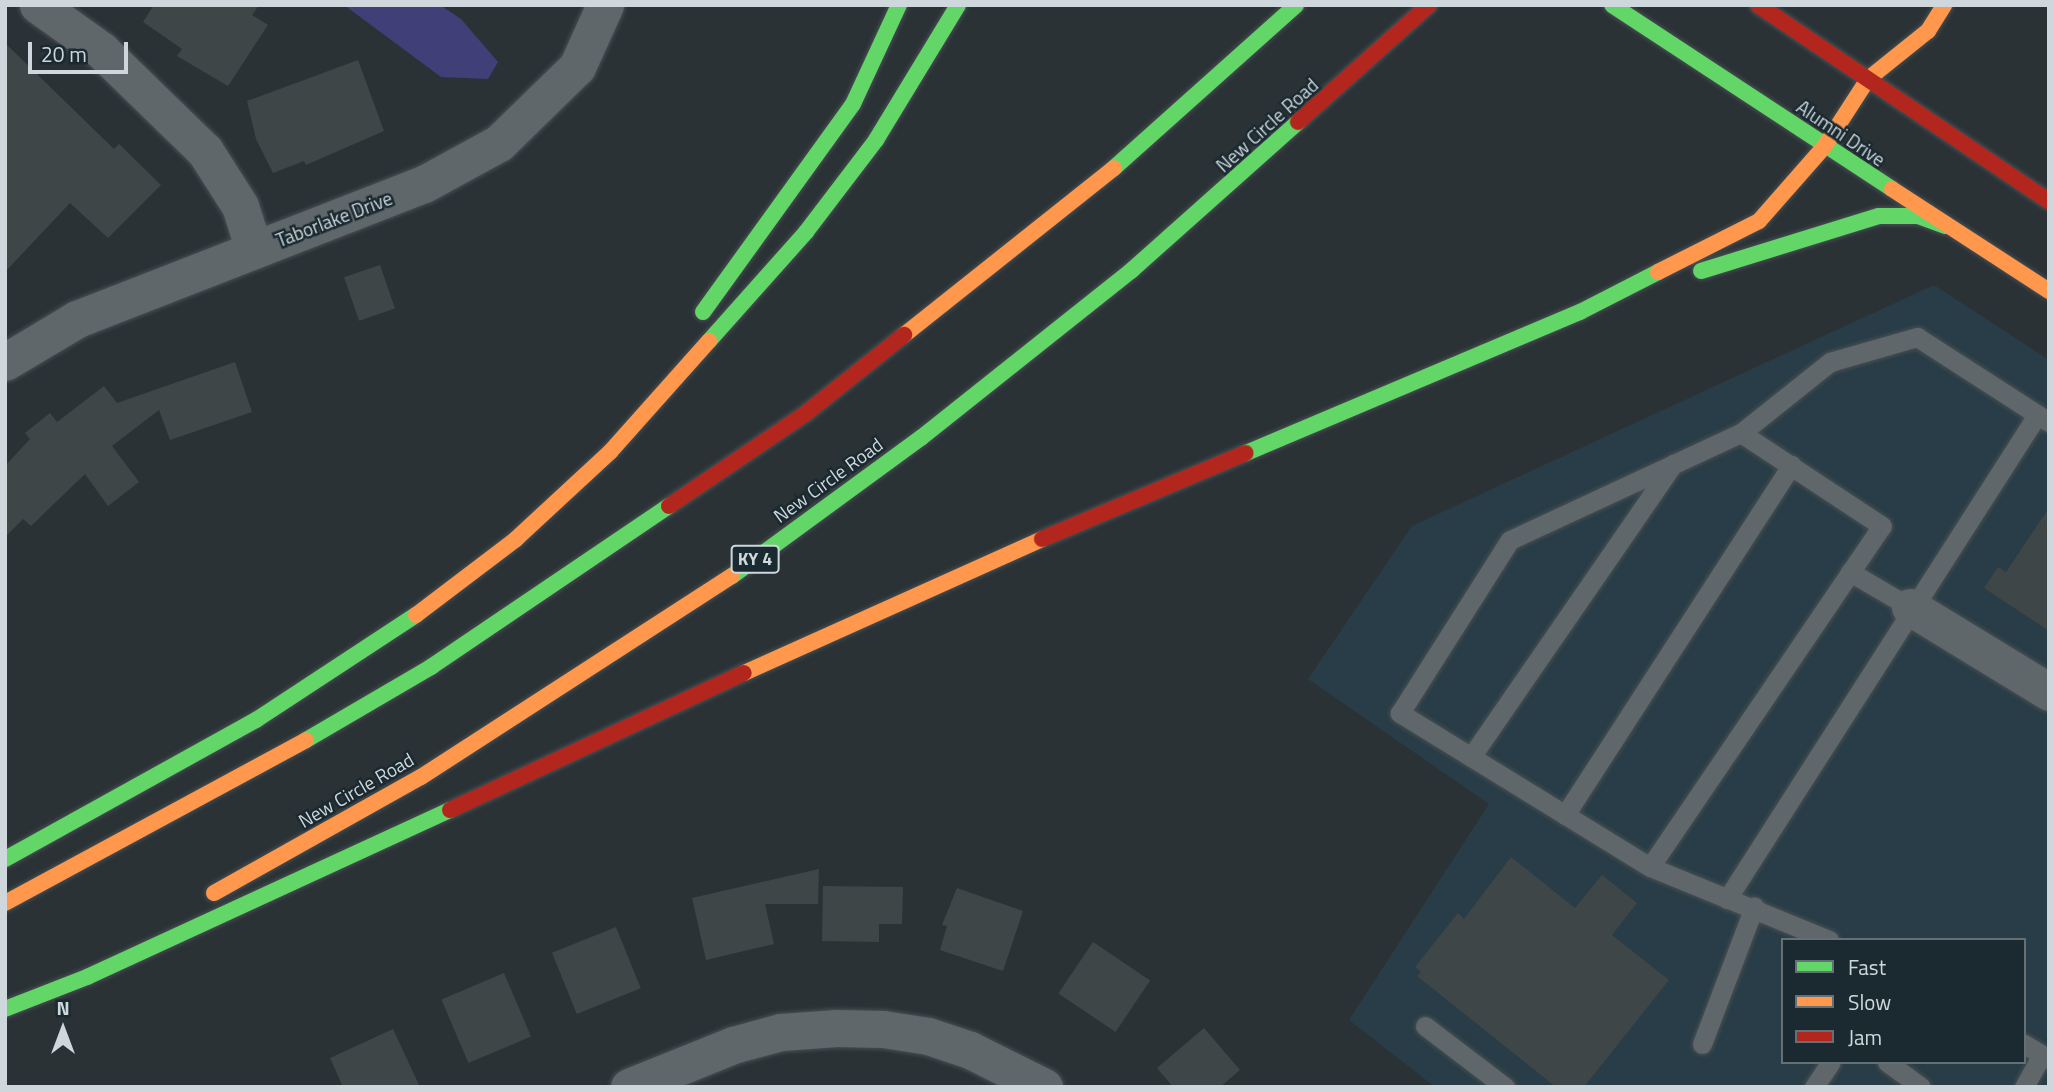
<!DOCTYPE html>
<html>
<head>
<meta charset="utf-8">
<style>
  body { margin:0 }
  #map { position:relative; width:2054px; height:1092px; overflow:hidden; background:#2a3236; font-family:"Titillium Web",sans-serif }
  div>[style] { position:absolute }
  .built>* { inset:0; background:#283d47 }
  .water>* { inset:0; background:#413f78 }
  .building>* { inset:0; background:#3e4648; transform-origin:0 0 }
  .roads { filter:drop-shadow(0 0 2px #484f52) drop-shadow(0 0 2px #484f52) }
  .lane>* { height:19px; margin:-9.5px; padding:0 9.5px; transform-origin:9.5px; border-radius:9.5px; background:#60676a }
  .street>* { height:37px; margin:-18.5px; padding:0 18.5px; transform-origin:18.5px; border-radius:18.5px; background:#60676a }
  .fast>* { height:16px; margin:-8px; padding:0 8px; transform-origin:8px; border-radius:8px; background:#63d668 }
  .slow>* { height:16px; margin:-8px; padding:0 8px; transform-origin:8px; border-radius:8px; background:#ff974d }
  .jam>* { height:16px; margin:-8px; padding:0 8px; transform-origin:8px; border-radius:8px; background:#b3261e }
  span { translate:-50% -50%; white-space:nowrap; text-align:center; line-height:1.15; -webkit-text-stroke:5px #1b2a31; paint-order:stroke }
  .shield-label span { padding:2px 5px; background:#1b2a31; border:2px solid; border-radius:5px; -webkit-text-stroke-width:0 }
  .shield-label { font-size:18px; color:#ced8dc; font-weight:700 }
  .street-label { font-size:19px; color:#ced8dc }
  .frame { position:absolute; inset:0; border:7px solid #ced8dc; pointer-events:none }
  .legend { position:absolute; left:1781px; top:938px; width:245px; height:126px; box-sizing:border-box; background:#1b2a31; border:2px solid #637075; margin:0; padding:9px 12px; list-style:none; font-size:21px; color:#ced8dc }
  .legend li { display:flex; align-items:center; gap:14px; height:35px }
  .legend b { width:35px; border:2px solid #637075 }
  .north { position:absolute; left:28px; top:994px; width:70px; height:70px; -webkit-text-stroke:5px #1b2a31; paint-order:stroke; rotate:0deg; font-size:19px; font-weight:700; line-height:28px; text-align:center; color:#ced8dc }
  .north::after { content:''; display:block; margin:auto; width:24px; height:32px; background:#ced8dc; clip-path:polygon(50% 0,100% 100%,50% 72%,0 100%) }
  .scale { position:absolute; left:28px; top:42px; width:100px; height:32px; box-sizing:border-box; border:4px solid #ced8dc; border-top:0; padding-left:9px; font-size:21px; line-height:24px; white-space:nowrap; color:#ced8dc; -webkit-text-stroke:5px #1b2a31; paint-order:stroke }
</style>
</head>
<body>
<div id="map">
  <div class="built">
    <div style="clip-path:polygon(evenodd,1934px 285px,2049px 360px,2049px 1087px,1435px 1087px,1349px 1020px,1489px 804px,1308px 679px,1412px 526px,1934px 285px,1783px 940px,2024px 940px,2024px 1062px,1783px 1062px,1783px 940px)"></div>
  </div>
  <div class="water">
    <div style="clip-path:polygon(344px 5px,440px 5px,461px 19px,498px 62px,488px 79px,441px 77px)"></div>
  </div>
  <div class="building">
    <div style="clip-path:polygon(154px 5px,259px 5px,252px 15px,268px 25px,228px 86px,177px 56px,182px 49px,143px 22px)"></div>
    <div style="clip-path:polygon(5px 43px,114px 149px,119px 144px,161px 185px,108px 238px,70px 203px,5px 272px)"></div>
    <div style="clip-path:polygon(358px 60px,384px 131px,306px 165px,304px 161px,273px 173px,256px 139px,247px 101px)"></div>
    <div style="left:380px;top:265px;width:46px;height:38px;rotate:71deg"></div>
    <div style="clip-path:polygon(235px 362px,252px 412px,170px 440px,159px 410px,112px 446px,139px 482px,108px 506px,85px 474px,31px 526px,23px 519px,5px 537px,5px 466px,30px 439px,25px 433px,50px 413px,57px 422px,104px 386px,117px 403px)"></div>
    <div style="clip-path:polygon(2049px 508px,2049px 631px,1984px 588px,1998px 567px,2006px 572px)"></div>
    <div style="clip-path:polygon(1511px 857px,1575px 908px,1602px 875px,1637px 903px,1612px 935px,1669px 980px,1584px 1087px,1556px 1087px,1417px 976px,1421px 972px,1415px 967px,1458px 913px,1464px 919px)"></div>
    <div style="clip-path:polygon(819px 869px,818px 904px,765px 904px,774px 944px,706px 960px,692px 898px)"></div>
    <div style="clip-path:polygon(823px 886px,903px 887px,902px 924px,879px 924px,879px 942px,822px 941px)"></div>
    <div style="clip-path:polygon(957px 888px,1023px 911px,1003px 971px,940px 950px,947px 926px,942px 925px)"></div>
    <div style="left:616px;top:927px;width:66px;height:69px;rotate:68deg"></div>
    <div style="left:1093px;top:942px;width:69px;height:62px;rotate:34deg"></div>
    <div style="left:504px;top:973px;width:69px;height:68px;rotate:67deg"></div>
    <div style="clip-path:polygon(1204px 1028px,1240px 1070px,1220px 1087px,1173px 1087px,1157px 1068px)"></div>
    <div style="clip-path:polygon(393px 1029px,420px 1087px,343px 1087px,330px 1058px)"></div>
  </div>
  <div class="roads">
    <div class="lane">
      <div style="left:1850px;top:572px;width:69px;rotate:30.3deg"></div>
      <div style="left:1471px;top:757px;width:356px;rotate:-55.4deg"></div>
      <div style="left:1565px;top:815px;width:417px;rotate:-57.1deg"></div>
      <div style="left:1650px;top:867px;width:412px;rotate:-55.8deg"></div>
      <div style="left:1882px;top:526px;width:169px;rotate:-146.6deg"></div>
      <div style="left:1727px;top:899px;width:575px;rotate:-57.36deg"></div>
      <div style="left:1829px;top:940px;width:193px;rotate:-157.8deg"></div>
      <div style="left:1650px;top:867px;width:294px;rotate:-148.4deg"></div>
      <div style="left:1400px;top:713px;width:205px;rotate:-57.6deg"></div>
      <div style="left:1510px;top:540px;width:255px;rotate:-24.9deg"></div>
      <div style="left:1741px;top:433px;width:114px;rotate:-38.6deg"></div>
      <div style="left:1830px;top:362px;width:91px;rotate:-16deg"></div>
      <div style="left:1917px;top:337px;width:157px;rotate:32.8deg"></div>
      <div style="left:1425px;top:1026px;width:101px;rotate:37.3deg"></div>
      <div style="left:1702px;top:1044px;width:147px;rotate:-69.2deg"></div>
      <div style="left:2024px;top:1044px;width:29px;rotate:31deg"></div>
      <div style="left:1887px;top:1062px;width:42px;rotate:36.3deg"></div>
      <div style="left:1814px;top:1087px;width:30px;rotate:-56deg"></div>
      <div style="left:2024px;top:1087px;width:37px;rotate:-61deg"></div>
    </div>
    <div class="street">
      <div style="left:38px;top:5px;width:77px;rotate:35.5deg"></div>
      <div style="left:101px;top:50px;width:145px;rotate:44.2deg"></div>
      <div style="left:205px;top:151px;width:65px;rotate:57.5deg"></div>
      <div style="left:240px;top:206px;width:46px;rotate:72.3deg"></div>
      <div style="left:5px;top:362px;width:84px;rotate:-30.8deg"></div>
      <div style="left:77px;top:319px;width:372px;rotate:-21.3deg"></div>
      <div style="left:424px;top:184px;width:85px;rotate:-28.7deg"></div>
      <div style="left:499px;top:143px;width:109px;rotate:-44.3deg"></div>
      <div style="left:577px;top:67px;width:68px;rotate:-65.7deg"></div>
      <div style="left:1910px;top:607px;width:163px;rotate:31.4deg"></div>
      <div style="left:629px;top:1087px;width:112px;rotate:-22deg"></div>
      <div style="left:733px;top:1045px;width:50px;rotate:-15.2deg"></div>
      <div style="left:781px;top:1032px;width:56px;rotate:-4.1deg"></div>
      <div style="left:837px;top:1028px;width:46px;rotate:1.2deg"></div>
      <div style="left:883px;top:1029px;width:46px;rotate:8.8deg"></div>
      <div style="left:928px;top:1036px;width:44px;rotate:18.4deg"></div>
      <div style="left:970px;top:1050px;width:83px;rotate:26.6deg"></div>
    </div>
    <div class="fast">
      <div style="left:1612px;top:5px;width:335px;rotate:33.3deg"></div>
      <div style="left:1114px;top:168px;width:244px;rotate:-41.8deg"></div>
      <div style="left:1701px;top:271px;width:186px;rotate:-17.2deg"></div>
      <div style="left:1879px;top:216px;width:39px"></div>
      <div style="left:1918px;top:216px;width:29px;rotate:20deg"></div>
      <div style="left:703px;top:312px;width:256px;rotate:-54.2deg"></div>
      <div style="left:853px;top:104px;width:109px;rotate:-65.1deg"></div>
      <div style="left:709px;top:341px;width:146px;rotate:-48.3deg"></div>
      <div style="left:806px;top:232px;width:116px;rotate:-52.7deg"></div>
      <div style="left:876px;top:140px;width:158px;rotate:-58.7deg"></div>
      <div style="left:1246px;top:453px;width:363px;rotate:-22.9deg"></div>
      <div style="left:1580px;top:312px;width:88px;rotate:-27.1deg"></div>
      <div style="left:732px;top:576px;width:235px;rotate:-36.2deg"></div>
      <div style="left:922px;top:437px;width:268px;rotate:-38.5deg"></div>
      <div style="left:1132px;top:270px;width:222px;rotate:-41.7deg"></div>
      <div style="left:306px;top:740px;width:145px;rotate:-30.3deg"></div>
      <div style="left:431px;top:667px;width:287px;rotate:-34.1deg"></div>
      <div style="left:5px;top:859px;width:287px;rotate:-29deg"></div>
      <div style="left:256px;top:720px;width:191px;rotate:-33.3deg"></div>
      <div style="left:5px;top:1009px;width:88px;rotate:-21.3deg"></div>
      <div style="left:87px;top:977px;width:400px;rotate:-24.7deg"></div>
    </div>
    <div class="slow">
      <div style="left:1892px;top:189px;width:187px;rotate:33deg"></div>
      <div style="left:1658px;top:272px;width:113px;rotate:-26.8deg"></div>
      <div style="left:1759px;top:221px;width:98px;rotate:-48.7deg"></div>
      <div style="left:1824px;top:147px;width:81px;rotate:-57.1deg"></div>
      <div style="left:1868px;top:79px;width:77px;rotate:-38.7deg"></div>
      <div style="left:1928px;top:31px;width:31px;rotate:-58deg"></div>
      <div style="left:904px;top:335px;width:268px;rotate:-38.5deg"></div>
      <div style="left:416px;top:615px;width:126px;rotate:-37.2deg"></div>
      <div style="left:516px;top:539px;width:128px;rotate:-42.8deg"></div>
      <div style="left:610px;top:452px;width:149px;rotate:-48.3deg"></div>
      <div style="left:744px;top:673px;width:327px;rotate:-24.2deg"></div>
      <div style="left:214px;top:893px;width:237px;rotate:-29.3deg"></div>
      <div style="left:421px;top:777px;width:370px;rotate:-32.9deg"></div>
      <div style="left:5px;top:903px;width:342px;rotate:-28.4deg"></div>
    </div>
    <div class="jam">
      <div style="left:1758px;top:5px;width:351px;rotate:34deg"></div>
      <div style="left:1298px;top:122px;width:176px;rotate:-41.8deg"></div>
      <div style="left:669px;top:506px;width:164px;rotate:-34.1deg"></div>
      <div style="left:805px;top:414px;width:127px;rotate:-38.6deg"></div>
      <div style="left:1042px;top:539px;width:221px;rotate:-22.9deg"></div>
      <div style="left:450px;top:810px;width:324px;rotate:-25deg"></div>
    </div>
  </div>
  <div class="shield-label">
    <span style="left:755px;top:559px">KY 4</span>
  </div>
  <div class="street-label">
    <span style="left:1267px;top:125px;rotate:-42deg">New Circle Road</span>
    <span style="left:1841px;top:133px;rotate:34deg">Alumni Drive</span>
    <span style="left:334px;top:219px;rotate:-21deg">Taborlake Drive</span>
    <span style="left:828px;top:480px;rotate:-36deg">New Circle Road</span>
    <span style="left:356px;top:790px;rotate:-30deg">New Circle Road</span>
  </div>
  <div class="frame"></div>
  <ul class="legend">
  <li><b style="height:9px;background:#63d668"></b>Fast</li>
  <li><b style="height:9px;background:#ff974d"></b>Slow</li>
  <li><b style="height:9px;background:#b3261e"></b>Jam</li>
  </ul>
  <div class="north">N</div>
  <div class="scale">20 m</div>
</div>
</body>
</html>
